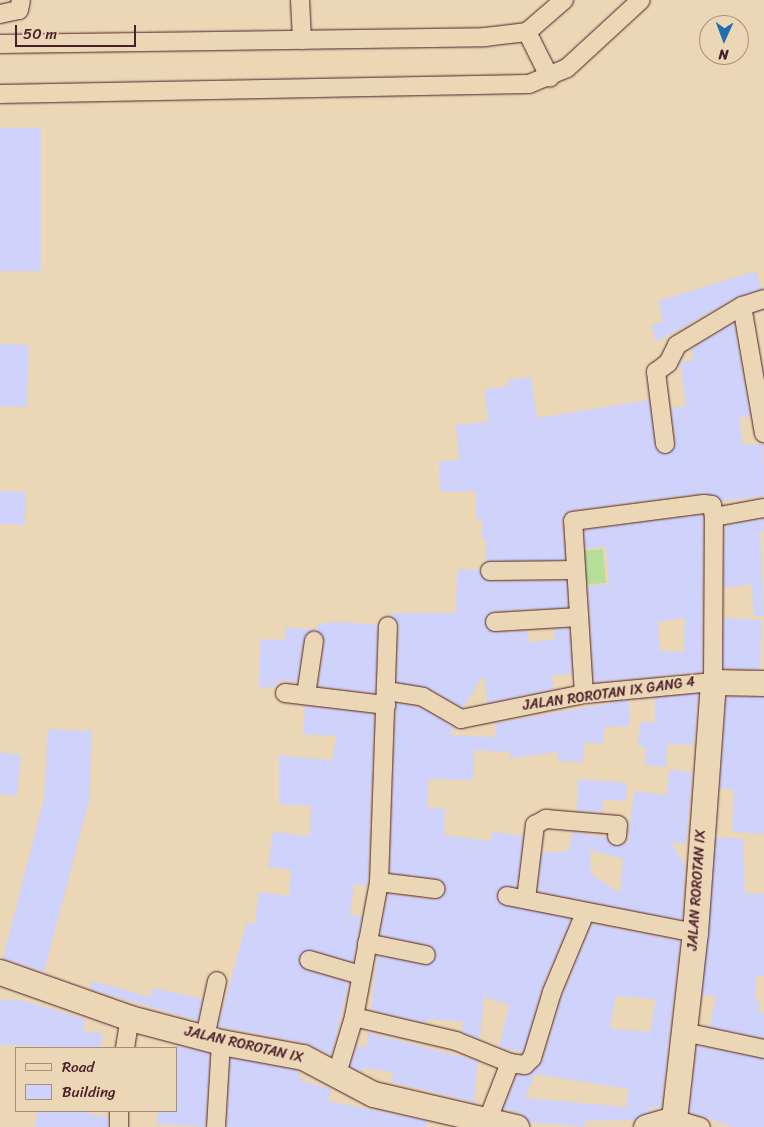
<!DOCTYPE html>
<html>
<head>
<meta charset="utf-8">
<style>
  body { margin:0 }
  #map { position:relative; width:764px; height:1127px; overflow:hidden; background:#ebd6b5; font-family:Sriracha,sans-serif }
  div>[style] { position:absolute }
  .green>* { inset:0; background:#b7de99; transform-origin:0 0 }
  .building>* { inset:0; background:#cfd2fa; transform-origin:0 0 }
  .roads { filter:drop-shadow(0 0 1px #4a1f2b) drop-shadow(0 0 1px #4a1f2b) }
  .street>* { height:18px; margin:-9px; padding:0 9px; transform-origin:9px; border-radius:9px; background:#ebd6b5 }
  .secondary>* { height:25px; margin:-12.5px; padding:0 12.5px; transform-origin:12.5px; border-radius:12.5px; background:#ebd6b5 }
  span { translate:-50% -50%; white-space:nowrap; text-align:center; line-height:1.15; -webkit-text-stroke:4px #ebd6b5; paint-order:stroke }
  .street-label { font-size:14px; color:#4a1f2b }
  .legend { position:absolute; left:15px; top:1047px; width:162px; height:65px; box-sizing:border-box; background:#ebd6b5; border:1px solid #ab8d7e; margin:0; padding:6px 9px; list-style:none; font-size:15px; color:#4a1f2b }
  .legend li { display:flex; align-items:center; gap:10px; height:25px }
  .legend b { width:25px; border:1px solid #ab8d7e }
  .north { position:absolute; left:699px; top:15px; width:50px; height:50px; box-sizing:border-box; background:#ebd6b5; border:1px solid #ab8d7e; border-radius:50%; rotate:182deg; font-size:14px; font-weight:700; line-height:20px; text-align:center; color:#4a1f2b }
  .north::after { content:''; display:block; margin:auto; width:18px; height:22px; background:#1f6fb2; clip-path:polygon(50% 0,100% 100%,50% 72%,0 100%) }
  .scale { position:absolute; left:15px; top:25px; width:121px; height:22px; box-sizing:border-box; border:2px solid #4a1f2b; border-top:0; padding-left:6px; font-size:15px; line-height:18px; white-space:nowrap; color:#4a1f2b; -webkit-text-stroke:4px #ebd6b5; paint-order:stroke }
</style>
</head>
<body>
<div id="map">
  <div class="green">
    <div style="left:603px;top:549px;width:34px;height:26px;rotate:85deg"></div>
  </div>
  <div class="building">
    <div style="left:0;top:128px;width:41px;height:143px"></div>
    <div style="clip-path:polygon(756px 271px,761px 289px,737px 297px,656px 342px,651px 325px,663px 322px,658px 301px)"></div>
    <div style="clip-path:polygon(734px 323px,750px 416px,739px 418px,743px 445px,763px 444px,764px 496px,721px 501px,703px 493px,572px 510px,562px 521px,565px 560px,486px 561px,486px 539px,482px 539px,482px 519px,476px 519px,476px 491px,440px 492px,439px 461px,459px 460px,456px 425px,488px 422px,485px 389px,509px 386px,508px 380px,531px 377px,537px 418px,649px 400px,655px 446px,667px 454px,676px 443px,671px 408px,686px 406px,680px 362px,694px 360px,691px 349px)"></div>
    <div style="left:0;top:344px;width:29px;height:62px;rotate:2deg"></div>
    <div style="left:0;top:491px;width:26px;height:33px;rotate:2deg"></div>
    <div style="clip-path:polygon(evenodd,703px 515px,702px 672px,594px 682px,588px 586px,609px 584px,606px 547px,585px 549px,584px 530px,703px 515px,685px 618px,684px 652px,660px 651px,658px 622px,685px 618px)"></div>
    <div style="clip-path:polygon(764px 519px,764px 531px,760px 532px,764px 616px,754px 616px,752px 584px,724px 588px,725px 526px)"></div>
    <div style="clip-path:polygon(458px 569px,479px 570px,490px 582px,566px 581px,568px 607px,494px 611px,484px 622px,495px 633px,527px 631px,528px 642px,554px 640px,554px 629px,569px 628px,572px 674px,552px 675px,553px 689px,487px 703px,484px 674px,463px 708px,428px 688px,397px 682px,399px 626px,389px 613px,455px 613px)"></div>
    <div style="left:724px;top:618px;width:38px;height:50px;rotate:3deg"></div>
    <div style="clip-path:polygon(341px 622px,378px 625px,375px 693px,318px 686px,325px 642px,315px 630px,304px 639px,297px 682px,277px 680px,277px 687px,259px 687px,260px 639px,285px 640px,286px 627px,318px 630px,318px 624px)"></div>
    <div style="clip-path:polygon(698px 694px,694px 745px,667px 744px,666px 767px,645px 765px,646px 747px,638px 747px,640px 722px,655px 723px,655px 698px)"></div>
    <div style="clip-path:polygon(726px 697px,764px 697px,764px 834px,732px 832px,734px 790px,720px 788px)"></div>
    <div style="clip-path:polygon(629px 700px,630px 726px,604px 727px,604px 743px,584px 743px,583px 762px,558px 761px,558px 752px,510px 758px,510px 752px,474px 750px,473px 780px,429px 779px,427px 807px,445px 809px,444px 835px,491px 841px,492px 832px,523px 836px,517px 887px,499px 889px,500px 904px,571px 919px,542px 988px,523px 1052px,499px 1047px,509px 1005px,484px 997px,480px 1039px,462px 1032px,463px 1022px,428px 1019px,427px 1023px,371px 1010px,377px 956px,424px 965px,436px 957px,429px 945px,380px 935px,388px 894px,435px 900px,447px 890px,438px 879px,390px 873px,396px 703px,419px 707px,454px 727px,449px 735px,495px 737px,496px 723px)"></div>
    <div style="clip-path:polygon(305px 706px,374px 714px,368px 881px,367px 886px,354px 884px,350px 915px,362px 916px,353px 962px,312px 950px,299px 957px,306px 970px,349px 983px,331px 1056px,306px 1043px,218px 1026px,247px 922px,255px 924px,259px 892px,289px 896px,291px 870px,268px 867px,273px 832px,310px 836px,311px 806px,279px 804px,279px 755px,332px 760px,336px 736px,303px 734px)"></div>
    <div style="clip-path:polygon(48px 729px,92px 731px,89px 801px,44px 972px,3px 958px,44px 799px)"></div>
    <div style="clip-path:polygon(0 753px,21px 755px,17px 796px,0 794px)"></div>
    <div style="clip-path:polygon(evenodd,669px 770px,692px 772px,686px 844px,671px 842px,685px 865px,682px 920px,538px 891px,542px 853px,568px 851px,573px 832px,607px 838px,616px 846px,628px 843px,634px 791px,667px 795px,669px 770px,590px 850px,623px 859px,620px 893px,591px 874px,590px 850px)"></div>
    <div style="clip-path:polygon(578px 779px,627px 783px,626px 801px,603px 799px,603px 812px,577px 811px)"></div>
    <div style="clip-path:polygon(716px 837px,743px 839px,745px 893px,764px 894px,764px 976px,757px 976px,755px 1001px,760px 1001px,759px 1013px,764px 1014px,764px 1038px,710px 1027px,716px 996px,702px 995px)"></div>
    <div style="clip-path:polygon(evenodd,592px 924px,680px 941px,661px 1108px,646px 1106px,654px 1110px,634px 1120px,585px 1121px,584px 1127px,529px 1122px,520px 1113px,503px 1109px,517px 1075px,529px 1075px,542px 1062px,562px 996px,592px 924px,616px 996px,656px 999px,650px 1032px,610px 1028px,616px 996px,592px 924px,535px 1074px,629px 1089px,626px 1107px,525px 1098px,535px 1074px)"></div>
    <div style="clip-path:polygon(92px 981px,151px 997px,152px 988px,202px 999px,198px 1021px,90px 989px)"></div>
    <div style="clip-path:polygon(0 1000px,21px 1000px,85px 1019px,83px 1031px,103px 1034px,100px 1048px,0 1045px)"></div>
    <div style="clip-path:polygon(368px 1033px,478px 1061px,474px 1100px,482px 1104px,391px 1082px,393px 1072px,362px 1068px,362px 1072px,350px 1066px,357px 1046px,367px 1047px)"></div>
    <div style="clip-path:polygon(176px 1045px,210px 1054px,205px 1127px,157px 1124px,158px 1111px,176px 1111px)"></div>
    <div style="clip-path:polygon(697px 1046px,764px 1059px,764px 1127px,733px 1127px,689px 1112px)"></div>
    <div style="clip-path:polygon(231px 1058px,298px 1071px,302px 1081px,331px 1089px,328px 1101px,427px 1121px,427px 1127px,227px 1127px)"></div>
    <div style="clip-path:polygon(37px 1111px,91px 1111px,91px 1115px,108px 1117px,108px 1127px,35px 1127px)"></div>
  </div>
  <div class="roads">
    <div class="street">
      <div style="left:300px;top:0;width:40px;rotate:87.1deg"></div>
      <div style="left:0;top:14px;width:19px;rotate:-12deg"></div>
      <div style="left:19px;top:10px;width:10px;rotate:-79deg"></div>
      <div style="left:527px;top:32px;width:51px;rotate:63.4deg"></div>
      <div style="left:0;top:44px;width:485px;rotate:-0.8deg"></div>
      <div style="left:485px;top:37px;width:42px;rotate:-6.8deg"></div>
      <div style="left:527px;top:32px;width:49px;rotate:-40.9deg"></div>
      <div style="left:0;top:94px;width:529px;rotate:-1.08deg"></div>
      <div style="left:529px;top:84px;width:41px;rotate:-22.8deg"></div>
      <div style="left:567px;top:68px;width:100px;rotate:-42.6deg"></div>
      <div style="left:764px;top:299px;width:23px;rotate:162deg"></div>
      <div style="left:742px;top:306px;width:129px;rotate:80.2deg"></div>
      <div style="left:665px;top:444px;width:73px;rotate:-97.1deg"></div>
      <div style="left:656px;top:372px;width:15px;rotate:-37deg"></div>
      <div style="left:668px;top:363px;width:20px;rotate:-63deg"></div>
      <div style="left:677px;top:345px;width:76px;rotate:-31deg"></div>
      <div style="left:490px;top:571px;width:85px;rotate:-0.7deg"></div>
      <div style="left:495px;top:622px;width:84px;rotate:-3.4deg"></div>
      <div style="left:387px;top:691px;width:36px;rotate:9deg"></div>
      <div style="left:423px;top:697px;width:44px;rotate:30.1deg"></div>
      <div style="left:461px;top:719px;width:126px;rotate:-11.5deg"></div>
      <div style="left:584px;top:694px;width:130px;rotate:-5.3deg"></div>
      <div style="left:713px;top:682px;width:165px;rotate:-89.7deg"></div>
      <div style="left:714px;top:517px;width:51px;rotate:-10.2deg"></div>
      <div style="left:285px;top:693px;width:102px;rotate:6.8deg"></div>
      <div style="left:584px;top:694px;width:173px;rotate:-93.6deg"></div>
      <div style="left:573px;top:521px;width:132px;rotate:-7.4deg"></div>
      <div style="left:704px;top:504px;width:8px;rotate:7deg"></div>
      <div style="left:712px;top:505px;width:12px;rotate:81deg"></div>
      <div style="left:306px;top:695px;width:55px;rotate:-81.6deg"></div>
      <div style="left:379px;top:882px;width:57px;rotate:7deg"></div>
      <div style="left:507px;top:896px;width:192px;rotate:11.1deg"></div>
      <div style="left:526px;top:899px;width:75px;rotate:-83.1deg"></div>
      <div style="left:535px;top:825px;width:13px;rotate:-29deg"></div>
      <div style="left:546px;top:819px;width:72px;rotate:4.8deg"></div>
      <div style="left:618px;top:825px;width:11px;rotate:95deg"></div>
      <div style="left:367px;top:943px;width:60px;rotate:11.5deg"></div>
      <div style="left:309px;top:960px;width:53px;rotate:16.4deg"></div>
      <div style="left:354px;top:1017px;width:105px;rotate:13.2deg"></div>
      <div style="left:456px;top:1041px;width:58px;rotate:22.2deg"></div>
      <div style="left:684px;top:1032px;width:82px;rotate:12deg"></div>
      <div style="left:205px;top:1037px;width:57px;rotate:-77.9deg"></div>
      <div style="left:125px;top:1048px;width:30px;rotate:-81deg"></div>
      <div style="left:336px;top:1077px;width:63px;rotate:-73.3deg"></div>
      <div style="left:354px;top:1017px;width:137px;rotate:-79.5deg"></div>
      <div style="left:379px;top:882px;width:256px;rotate:-88deg"></div>
      <div style="left:674px;top:1119px;width:28px;rotate:17deg"></div>
      <div style="left:119px;top:1127px;width:16px;rotate:-90deg"></div>
      <div style="left:216px;top:1127px;width:85px;rotate:-86.6deg"></div>
      <div style="left:485px;top:1127px;width:69px;rotate:-68.7deg"></div>
      <div style="left:510px;top:1063px;width:15px;rotate:8deg"></div>
      <div style="left:525px;top:1065px;width:10px;rotate:-45deg"></div>
      <div style="left:532px;top:1058px;width:69px;rotate:-73.1deg"></div>
      <div style="left:552px;top:992px;width:86px;rotate:-67.3deg"></div>
    </div>
    <div class="secondary">
      <div style="left:0;top:972px;width:138px;rotate:19.5deg"></div>
      <div style="left:130px;top:1018px;width:94px;rotate:14.8deg"></div>
      <div style="left:221px;top:1042px;width:83px;rotate:10.4deg"></div>
      <div style="left:303px;top:1057px;width:79px;rotate:27.9deg"></div>
      <div style="left:373px;top:1094px;width:147px;rotate:13deg"></div>
      <div style="left:646px;top:1127px;width:29px;rotate:-16deg"></div>
      <div style="left:674px;top:1119px;width:187px;rotate:-83.6deg"></div>
      <div style="left:695px;top:933px;width:252px;rotate:-85.9deg"></div>
      <div style="left:713px;top:682px;width:51px;rotate:1.1deg"></div>
    </div>
  </div>
  <div class="street-label">
    <span style="left:609px;top:694px;rotate:-8deg">JALAN ROROTAN IX GANG 4</span>
    <span style="left:697px;top:890px;rotate:-86deg">JALAN ROROTAN IX</span>
    <span style="left:244px;top:1045px;rotate:13deg">JALAN ROROTAN IX</span>
  </div>
  <ul class="legend">
  <li><b style="height:6px;background:#ebd6b5"></b>Road</li>
  <li><b style="height:14px;background:#cfd2fa"></b>Building</li>
  </ul>
  <div class="north">N</div>
  <div class="scale">50 m</div>
</div>
</body>
</html>
